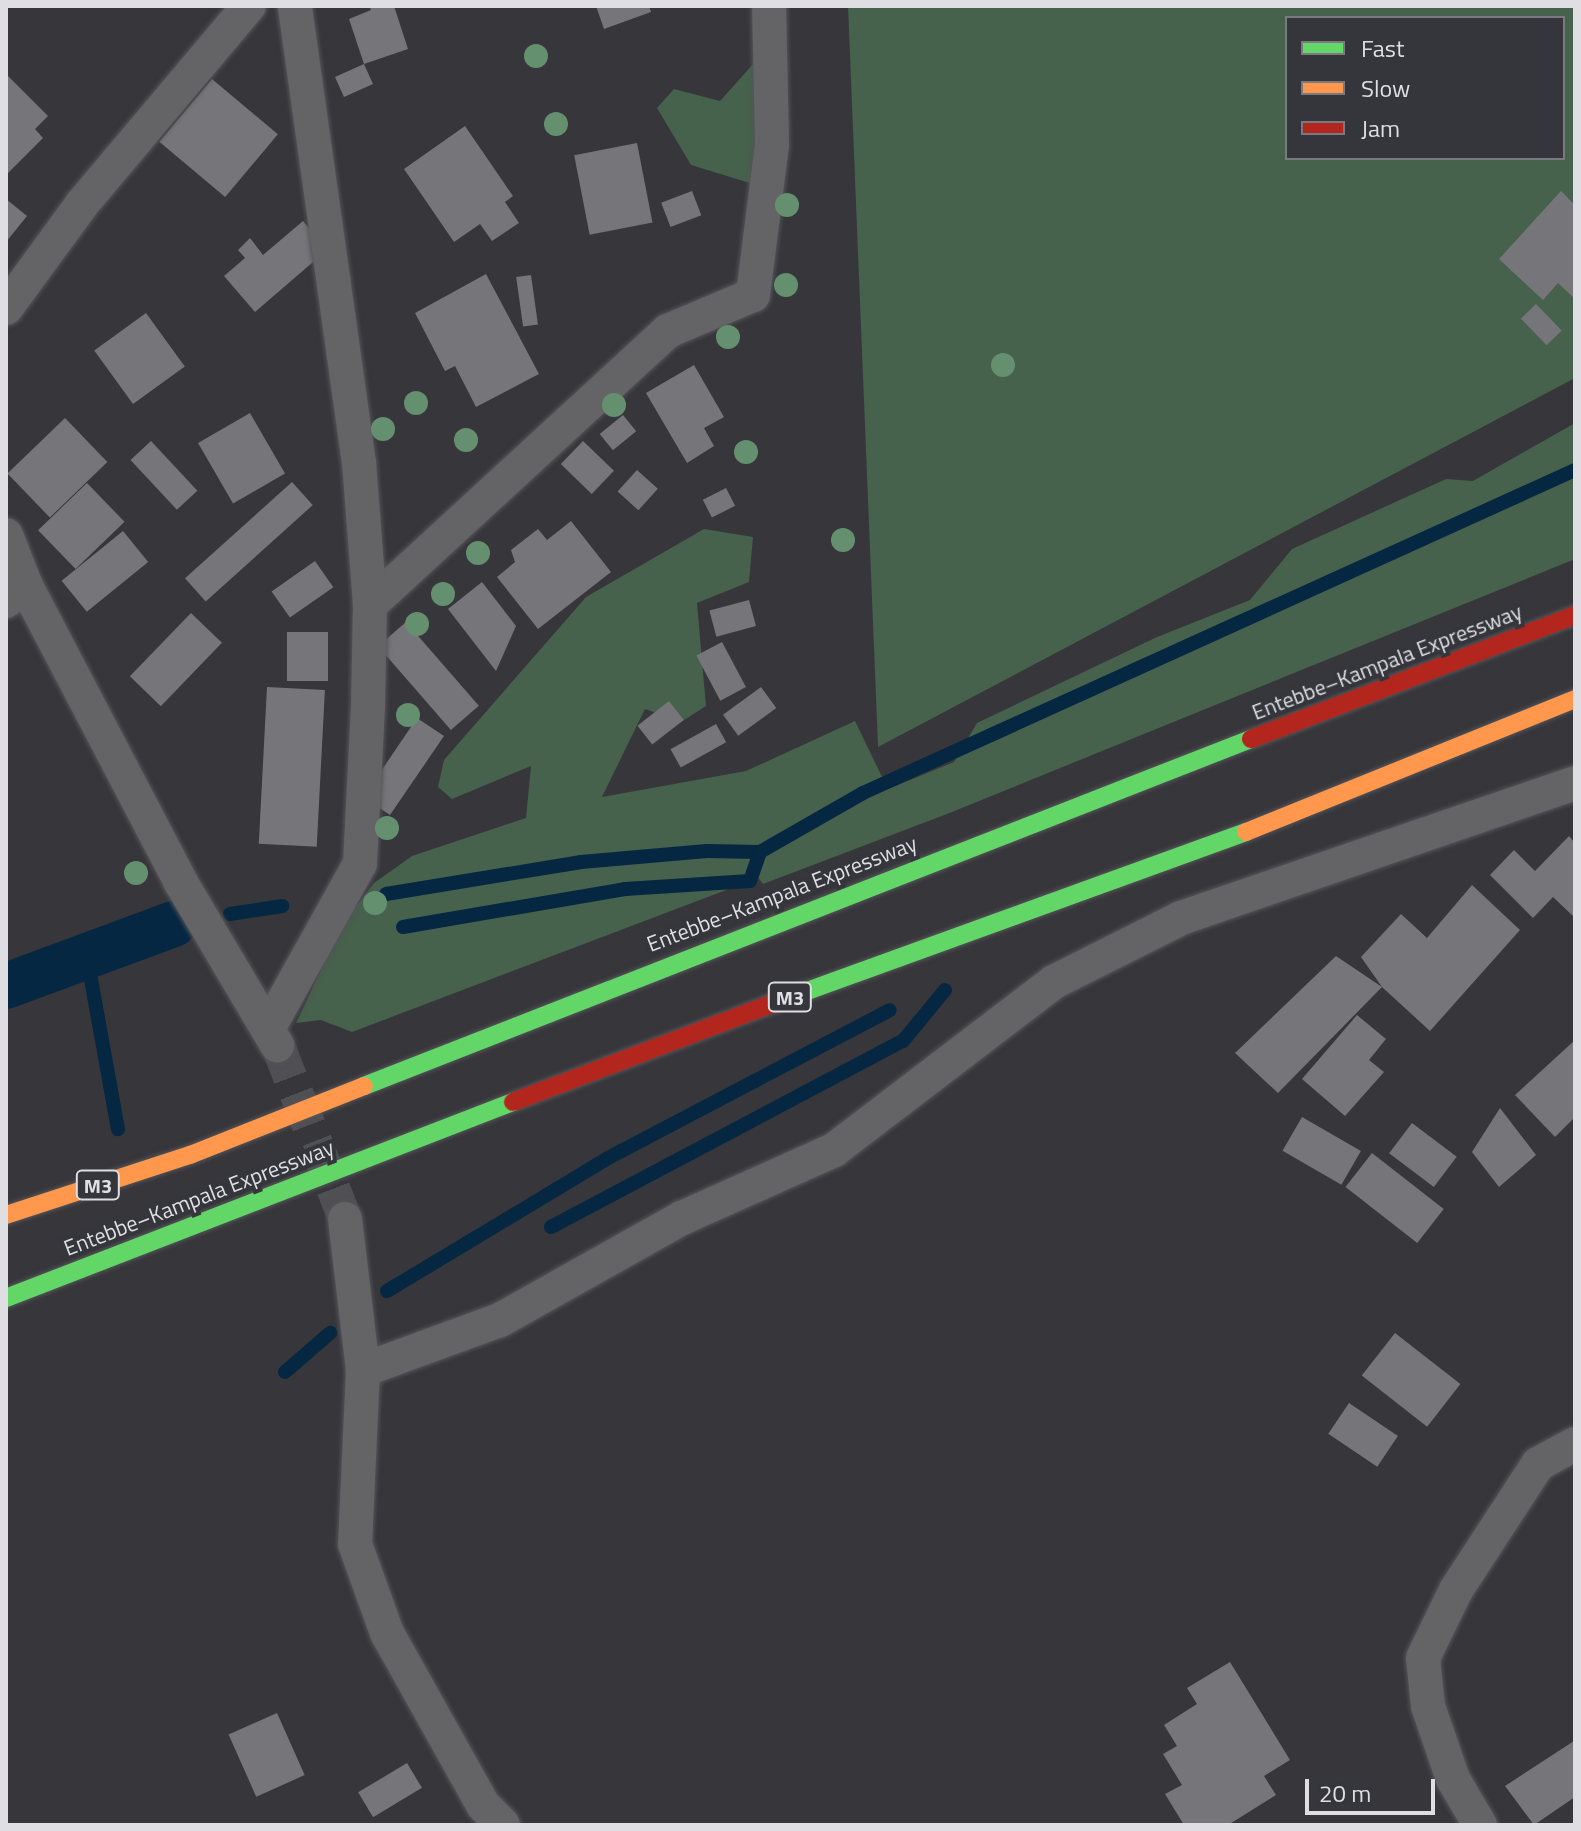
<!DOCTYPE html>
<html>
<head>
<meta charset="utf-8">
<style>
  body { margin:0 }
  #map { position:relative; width:1581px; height:1831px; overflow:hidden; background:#36363b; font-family:"Titillium Web",sans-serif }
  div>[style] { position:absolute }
  .green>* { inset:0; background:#46614c }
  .stream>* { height:14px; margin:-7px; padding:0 7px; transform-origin:7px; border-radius:7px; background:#052742 }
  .canal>* { height:46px; margin:-23px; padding:0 23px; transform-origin:23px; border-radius:23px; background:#052742 }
  .building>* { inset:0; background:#76767a; transform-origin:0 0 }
  .street-tunnel>* { height:34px; margin-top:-17px; transform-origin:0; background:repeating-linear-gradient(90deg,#4f4f54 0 34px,transparent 0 51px) }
  .roads { filter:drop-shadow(0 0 2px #545459) drop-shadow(0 0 2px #545459) }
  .street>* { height:34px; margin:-17px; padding:0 17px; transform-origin:17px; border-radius:17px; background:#646467 }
  .fast>* { height:18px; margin:-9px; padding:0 9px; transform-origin:9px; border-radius:9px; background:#63d668 }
  .slow>* { height:18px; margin:-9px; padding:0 9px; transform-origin:9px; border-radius:9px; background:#ff974d }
  .jam>* { height:18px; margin:-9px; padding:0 9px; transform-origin:9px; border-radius:9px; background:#b3261e }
  .trees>* { width:24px; height:24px; margin:-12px; border-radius:50%; background:#659070 }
  span { translate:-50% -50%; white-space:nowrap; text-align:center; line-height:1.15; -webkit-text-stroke:8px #35353c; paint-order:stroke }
  .shield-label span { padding:2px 6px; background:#35353c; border:2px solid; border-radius:6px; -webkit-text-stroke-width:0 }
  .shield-label { font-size:20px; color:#dedee3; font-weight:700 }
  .street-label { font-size:22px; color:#dedee3 }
  .frame { position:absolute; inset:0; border:8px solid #dedee3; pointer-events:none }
  .legend { position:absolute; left:1285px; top:16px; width:280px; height:144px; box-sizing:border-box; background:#35353c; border:2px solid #79797f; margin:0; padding:10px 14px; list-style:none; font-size:24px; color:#dedee3 }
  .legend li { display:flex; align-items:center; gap:16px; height:40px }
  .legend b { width:40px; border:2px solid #79797f }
  .scale { position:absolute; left:1305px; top:1779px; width:130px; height:36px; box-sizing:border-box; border:4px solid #dedee3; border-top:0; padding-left:10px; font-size:24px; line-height:28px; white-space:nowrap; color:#dedee3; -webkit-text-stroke:6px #35353c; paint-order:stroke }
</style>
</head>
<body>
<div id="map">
  <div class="green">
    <div style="clip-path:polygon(evenodd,848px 6px,1575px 6px,1575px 378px,878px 747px,848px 6px,1287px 18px,1563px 18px,1563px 158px,1287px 158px,1287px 18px)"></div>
    <div style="clip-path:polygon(781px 57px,753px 184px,691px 165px,657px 108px,674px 89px,720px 101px,755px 62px)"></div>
    <div style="clip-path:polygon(1575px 423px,1575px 559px,947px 814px,763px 884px,757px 876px,764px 857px,866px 798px,954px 762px,977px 723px,1157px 637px,1250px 600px,1292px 549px,1446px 479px,1473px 481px)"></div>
    <div style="clip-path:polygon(704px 529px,753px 537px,749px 582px,697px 603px,706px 706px,681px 722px,645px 709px,602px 797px,746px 771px,855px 721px,885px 783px,760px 852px,750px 881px,352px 1032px,321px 1020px,296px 1023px,343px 923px,374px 883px,412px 856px,526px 818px,531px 766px,452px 799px,438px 787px,444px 760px,586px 597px)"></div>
  </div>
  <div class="stream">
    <div style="left:386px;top:894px;width:198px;rotate:-9.3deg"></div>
    <div style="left:581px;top:862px;width:126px;rotate:-5deg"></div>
    <div style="left:707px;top:851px;width:53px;rotate:1.1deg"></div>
    <div style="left:230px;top:914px;width:53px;rotate:-8.7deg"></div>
    <div style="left:403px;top:927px;width:225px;rotate:-9.7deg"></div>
    <div style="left:625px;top:889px;width:125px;rotate:-3.7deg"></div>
    <div style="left:750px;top:881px;width:31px;rotate:-71deg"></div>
    <div style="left:760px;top:852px;width:119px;rotate:-29.8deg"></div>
    <div style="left:863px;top:793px;width:782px;rotate:-24.4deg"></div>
    <div style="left:87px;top:957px;width:175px;rotate:79.8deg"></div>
    <div style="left:551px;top:1227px;width:398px;rotate:-27.9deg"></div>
    <div style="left:903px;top:1041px;width:66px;rotate:-50.5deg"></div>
    <div style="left:387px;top:1291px;width:258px;rotate:-31deg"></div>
    <div style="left:608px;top:1158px;width:318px;rotate:-27.7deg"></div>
    <div style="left:285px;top:1372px;width:60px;rotate:-40.9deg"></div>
  </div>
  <div class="canal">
    <div style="left:6px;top:986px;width:179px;rotate:-20.3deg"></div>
  </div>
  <div class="building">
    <div style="clip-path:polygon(369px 6px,394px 6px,408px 49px,364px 64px,373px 84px,344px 97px,335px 77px,364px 64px,349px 19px,371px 10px)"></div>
    <div style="clip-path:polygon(596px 6px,649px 6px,651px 12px,604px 29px)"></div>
    <div style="clip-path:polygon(6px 74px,48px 116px,35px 129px,43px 138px,6px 175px)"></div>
    <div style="left:212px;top:79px;width:86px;height:82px;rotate:40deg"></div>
    <div style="clip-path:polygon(465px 126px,513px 196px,505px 202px,519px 223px,492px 241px,480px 224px,454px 242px,404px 169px)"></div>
    <div style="left:637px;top:143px;width:81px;height:64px;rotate:79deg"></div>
    <div style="left:692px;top:191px;width:26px;height:33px;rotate:69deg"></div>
    <div style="clip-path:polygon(1561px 191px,1575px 205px,1575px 299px,1558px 283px,1543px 300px,1499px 259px)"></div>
    <div style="clip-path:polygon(6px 199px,27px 216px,6px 242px)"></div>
    <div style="clip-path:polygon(303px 221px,327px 250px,255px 312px,224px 276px,245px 258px,238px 250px,250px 238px,263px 255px)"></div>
    <div style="clip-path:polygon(486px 274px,539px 374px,476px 407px,455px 366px,445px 371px,415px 313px)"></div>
    <div style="left:531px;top:275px;width:50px;height:15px;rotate:82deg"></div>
    <div style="left:1536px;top:304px;width:37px;height:21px;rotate:46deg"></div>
    <div style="left:146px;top:313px;width:66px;height:64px;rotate:54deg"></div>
    <div style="clip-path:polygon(694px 365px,724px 417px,704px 428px,714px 446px,687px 463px,646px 393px)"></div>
    <div style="left:250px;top:413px;width:70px;height:60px;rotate:60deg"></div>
    <div style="left:623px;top:415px;width:21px;height:30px;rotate:51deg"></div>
    <div style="left:65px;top:418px;width:61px;height:80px;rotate:46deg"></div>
    <div style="left:151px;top:441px;width:68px;height:28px;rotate:47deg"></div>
    <div style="left:583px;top:441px;width:43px;height:32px;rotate:44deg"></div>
    <div style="left:637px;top:470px;width:28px;height:29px;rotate:42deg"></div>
    <div style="left:292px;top:482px;width:31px;height:144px;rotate:48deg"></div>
    <div style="left:87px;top:483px;width:54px;height:68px;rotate:46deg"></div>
    <div style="left:726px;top:488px;width:20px;height:26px;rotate:63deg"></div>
    <div style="clip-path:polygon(571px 521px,611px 572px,538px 629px,497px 577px,515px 562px,511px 550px,538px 529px,547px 540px)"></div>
    <div style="left:123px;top:531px;width:40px;height:79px;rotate:51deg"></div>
    <div style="left:315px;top:561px;width:32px;height:53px;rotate:55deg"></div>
    <div style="clip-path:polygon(482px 582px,516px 626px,496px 671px,448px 609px)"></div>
    <div style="left:749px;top:600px;width:27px;height:41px;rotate:75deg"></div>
    <div style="left:191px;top:613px;width:43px;height:88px;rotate:44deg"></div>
    <div style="left:406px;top:622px;width:111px;height:37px;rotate:49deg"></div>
    <div style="left:287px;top:632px;width:41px;height:49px"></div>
    <div style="left:722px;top:642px;width:51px;height:29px;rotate:62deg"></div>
    <div style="left:267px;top:687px;width:58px;height:157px;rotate:3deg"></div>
    <div style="left:761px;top:687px;width:26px;height:47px;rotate:54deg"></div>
    <div style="left:669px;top:701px;width:24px;height:40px;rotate:52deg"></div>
    <div style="clip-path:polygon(417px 718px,444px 736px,390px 815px,378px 807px,379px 774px)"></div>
    <div style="left:716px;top:724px;width:21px;height:52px;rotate:61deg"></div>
    <div style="clip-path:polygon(1569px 836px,1575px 843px,1575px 918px,1553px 897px,1533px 918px,1490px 875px,1514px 850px,1535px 871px)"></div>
    <div style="clip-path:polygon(1472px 885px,1520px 930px,1430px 1031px,1382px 987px,1278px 1093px,1235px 1053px,1336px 956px,1382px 987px,1361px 957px,1401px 914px,1427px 938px)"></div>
    <div style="clip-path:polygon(1357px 1015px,1386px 1039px,1369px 1060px,1384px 1072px,1345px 1116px,1302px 1079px)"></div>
    <div style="clip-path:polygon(1575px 1040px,1575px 1117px,1555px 1137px,1515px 1095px)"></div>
    <div style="clip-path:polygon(1500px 1108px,1536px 1155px,1499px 1187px,1472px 1152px)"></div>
    <div style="left:1302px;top:1117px;width:68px;height:39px;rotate:30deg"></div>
    <div style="left:1412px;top:1123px;width:56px;height:38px;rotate:37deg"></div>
    <div style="left:1372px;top:1153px;width:91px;height:43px;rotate:38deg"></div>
    <div style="left:1395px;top:1333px;width:83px;height:54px;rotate:38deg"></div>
    <div style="left:1349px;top:1403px;width:59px;height:37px;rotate:34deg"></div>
    <div style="clip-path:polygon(1230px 1662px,1290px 1760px,1264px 1776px,1276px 1795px,1228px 1825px,1184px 1825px,1165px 1794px,1182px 1785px,1163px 1754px,1177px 1746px,1164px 1725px,1197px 1704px,1187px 1688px)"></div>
    <div style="left:277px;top:1713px;width:68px;height:53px;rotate:66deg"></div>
    <div style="clip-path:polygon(1574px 1741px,1575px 1797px,1534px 1825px,1505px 1786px)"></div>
    <div style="left:407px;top:1763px;width:29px;height:57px;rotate:59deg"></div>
  </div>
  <div class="street-tunnel">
    <div style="left:278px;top:1046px;width:186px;rotate:68.8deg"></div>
  </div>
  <div class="roads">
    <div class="street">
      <div style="left:6px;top:308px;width:129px;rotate:-53.8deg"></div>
      <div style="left:82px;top:204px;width:259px;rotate:-49.9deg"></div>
      <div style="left:6px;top:535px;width:55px;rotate:68.6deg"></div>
      <div style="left:26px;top:586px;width:25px;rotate:143deg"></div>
      <div style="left:26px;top:586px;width:333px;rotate:62.4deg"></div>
      <div style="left:180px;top:881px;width:191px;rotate:59.4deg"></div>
      <div style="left:370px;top:605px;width:405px;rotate:-42.6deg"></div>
      <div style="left:668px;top:331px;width:92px;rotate:-23deg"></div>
      <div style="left:753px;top:295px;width:151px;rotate:-82.8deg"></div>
      <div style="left:772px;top:145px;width:139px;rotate:-91.2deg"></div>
      <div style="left:268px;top:1029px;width:189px;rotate:-60.9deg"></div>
      <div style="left:360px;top:864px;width:157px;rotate:-87.1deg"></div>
      <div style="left:368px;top:707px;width:102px;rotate:-88.9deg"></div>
      <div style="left:370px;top:605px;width:142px;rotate:-94.4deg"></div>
      <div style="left:359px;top:463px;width:461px;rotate:-98deg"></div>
      <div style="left:345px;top:1219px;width:152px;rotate:83.2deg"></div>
      <div style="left:363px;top:1370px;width:174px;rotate:92.6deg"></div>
      <div style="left:355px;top:1544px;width:95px;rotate:70.2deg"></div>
      <div style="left:387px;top:1633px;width:197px;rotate:60.8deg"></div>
      <div style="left:483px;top:1805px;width:28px;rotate:45deg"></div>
      <div style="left:363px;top:1370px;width:146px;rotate:-20.1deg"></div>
      <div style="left:500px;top:1320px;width:209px;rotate:-29.3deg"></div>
      <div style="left:682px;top:1218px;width:167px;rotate:-24.1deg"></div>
      <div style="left:834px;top:1150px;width:277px;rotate:-37.4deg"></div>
      <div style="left:1054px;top:982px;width:142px;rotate:-26.7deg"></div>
      <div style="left:1181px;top:918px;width:416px;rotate:-18.9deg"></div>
      <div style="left:1480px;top:1825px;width:53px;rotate:-120.4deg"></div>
      <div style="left:1453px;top:1779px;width:77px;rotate:-108.9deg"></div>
      <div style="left:1428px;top:1706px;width:48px;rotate:-95.9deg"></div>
      <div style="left:1423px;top:1658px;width:76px;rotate:-64.1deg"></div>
      <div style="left:1456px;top:1590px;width:150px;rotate:-56.9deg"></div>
      <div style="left:1538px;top:1464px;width:42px;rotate:-28.4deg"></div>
    </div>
    <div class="fast">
      <div style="left:774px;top:1003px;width:502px;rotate:-19.91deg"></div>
      <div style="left:364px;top:1086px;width:952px;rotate:-21.37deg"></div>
      <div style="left:6px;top:1298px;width:544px;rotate:-21.14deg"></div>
    </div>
    <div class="slow">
      <div style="left:1246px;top:832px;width:355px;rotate:-22deg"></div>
      <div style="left:6px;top:1215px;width:194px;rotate:-18.1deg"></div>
      <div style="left:190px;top:1155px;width:187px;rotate:-21.6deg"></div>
    </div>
    <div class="jam">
      <div style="left:1251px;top:739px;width:347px;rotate:-20.9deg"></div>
      <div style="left:513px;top:1102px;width:279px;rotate:-20.8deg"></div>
    </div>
  </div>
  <div class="trees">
    <div style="left:536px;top:56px"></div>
    <div style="left:556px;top:124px"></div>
    <div style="left:787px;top:205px"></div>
    <div style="left:786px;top:285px"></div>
    <div style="left:728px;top:337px"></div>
    <div style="left:1003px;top:365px"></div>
    <div style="left:416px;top:403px"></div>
    <div style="left:614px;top:405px"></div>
    <div style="left:383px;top:429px"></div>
    <div style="left:466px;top:440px"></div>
    <div style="left:746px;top:452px"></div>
    <div style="left:843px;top:540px"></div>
    <div style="left:478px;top:553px"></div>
    <div style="left:443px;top:594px"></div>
    <div style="left:417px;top:624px"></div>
    <div style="left:408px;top:715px"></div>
    <div style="left:387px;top:828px"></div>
    <div style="left:136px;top:873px"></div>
    <div style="left:375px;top:903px"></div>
  </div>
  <div class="shield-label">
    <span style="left:790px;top:997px">M3</span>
    <span style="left:98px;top:1185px">M3</span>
  </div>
  <div class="street-label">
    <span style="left:1387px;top:662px;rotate:-21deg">Entebbe–Kampala Expressway</span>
    <span style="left:782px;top:894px;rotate:-21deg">Entebbe–Kampala Expressway</span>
    <span style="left:199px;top:1198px;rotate:-21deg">Entebbe–Kampala Expressway</span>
  </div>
  <div class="frame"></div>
  <ul class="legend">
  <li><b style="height:10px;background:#63d668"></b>Fast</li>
  <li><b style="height:10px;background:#ff974d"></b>Slow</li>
  <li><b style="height:10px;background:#b3261e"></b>Jam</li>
  </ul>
  <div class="scale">20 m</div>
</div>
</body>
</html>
